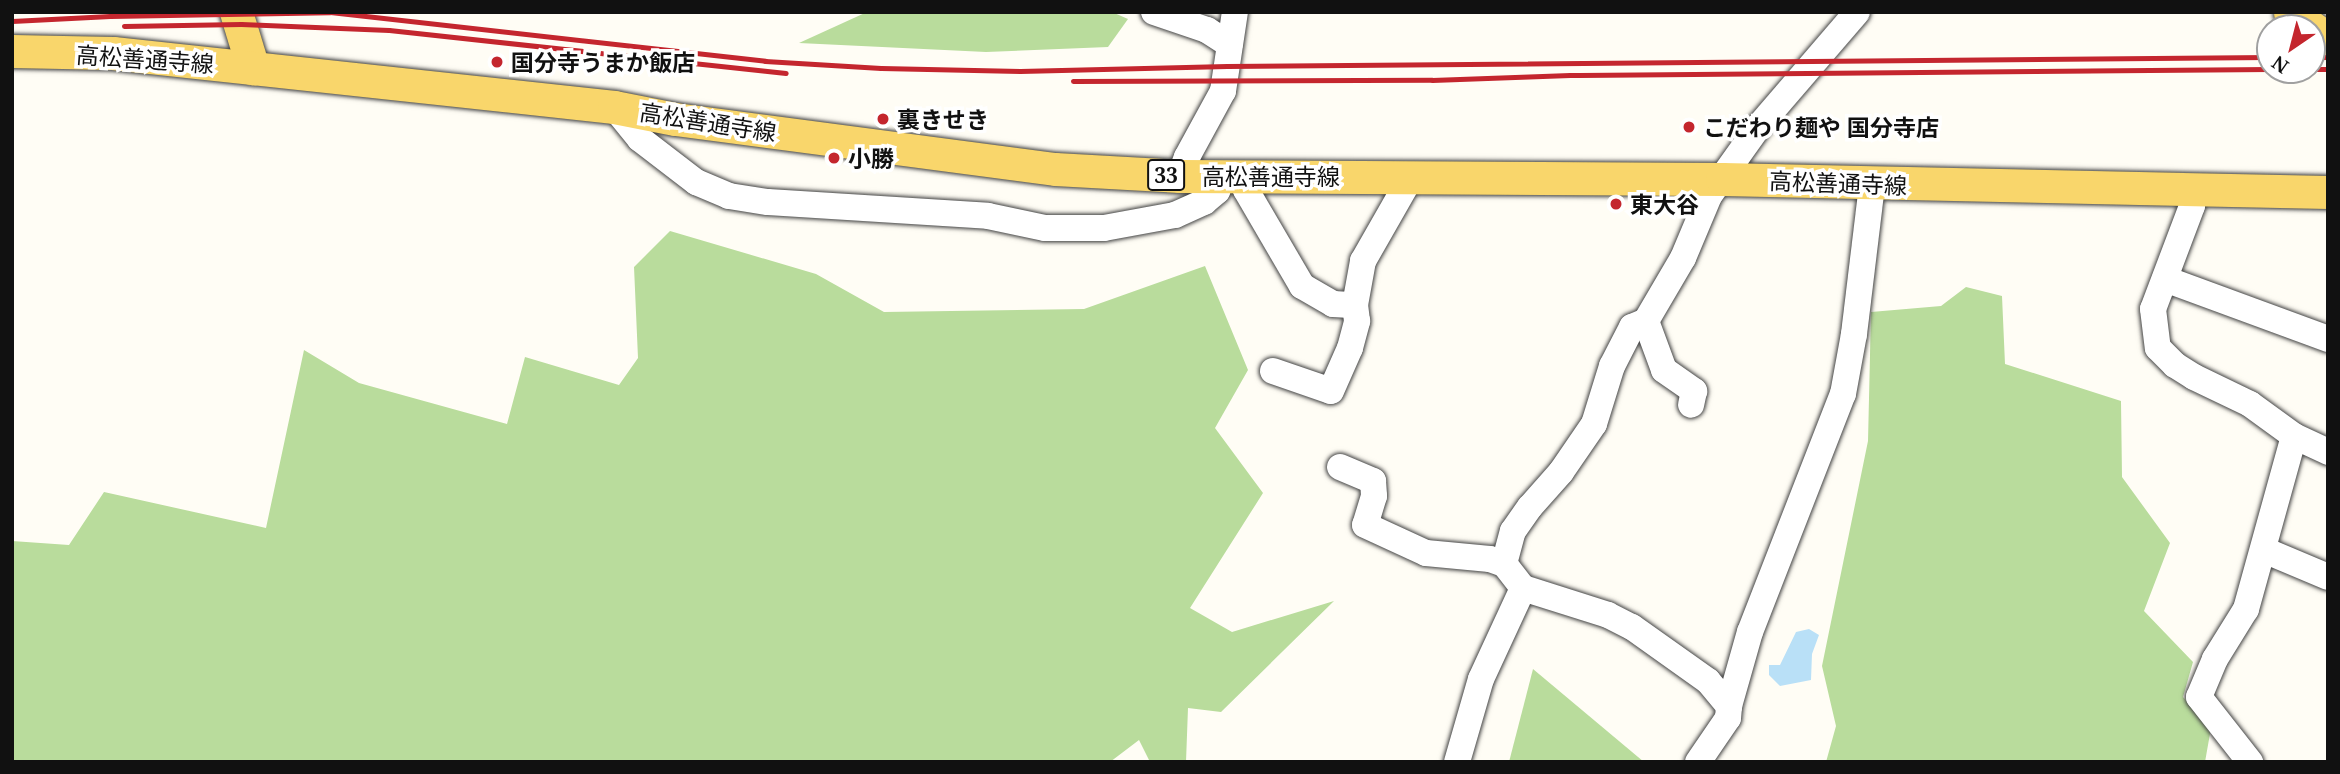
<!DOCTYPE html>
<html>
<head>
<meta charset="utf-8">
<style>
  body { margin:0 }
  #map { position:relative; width:2340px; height:774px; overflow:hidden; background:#fffdf5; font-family:"Noto Serif","Noto Sans JP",serif }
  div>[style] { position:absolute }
  .forest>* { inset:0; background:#b9dc9c }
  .water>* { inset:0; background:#b9e0f7 }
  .roads { filter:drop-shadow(0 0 2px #444) drop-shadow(0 0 2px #444) }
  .minor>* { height:26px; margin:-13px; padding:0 13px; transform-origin:13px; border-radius:13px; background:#fff }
  .major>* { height:33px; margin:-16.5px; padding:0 16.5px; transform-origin:16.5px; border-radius:16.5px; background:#f9d66b }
  .rail>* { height:5px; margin:-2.5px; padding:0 2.5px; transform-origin:2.5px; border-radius:2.5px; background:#c4262e }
  .dots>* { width:19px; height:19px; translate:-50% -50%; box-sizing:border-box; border:4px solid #fff; border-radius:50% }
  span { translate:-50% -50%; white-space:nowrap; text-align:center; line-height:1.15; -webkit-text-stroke:7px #fff; paint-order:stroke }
  .shield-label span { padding:2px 5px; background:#fff; border:2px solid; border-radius:5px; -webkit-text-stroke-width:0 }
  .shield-label { font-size:21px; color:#111; font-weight:700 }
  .street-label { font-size:23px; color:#111 }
  .poi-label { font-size:23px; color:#111; font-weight:700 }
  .left { translate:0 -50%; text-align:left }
  .frame { position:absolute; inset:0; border:14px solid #111; pointer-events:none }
  .north { position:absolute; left:2256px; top:14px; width:70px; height:70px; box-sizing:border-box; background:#fff; border:2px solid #a0a0a0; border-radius:50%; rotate:215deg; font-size:19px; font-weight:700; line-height:28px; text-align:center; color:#111 }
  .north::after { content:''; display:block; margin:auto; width:24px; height:32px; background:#c4262e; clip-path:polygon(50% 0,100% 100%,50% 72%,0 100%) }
</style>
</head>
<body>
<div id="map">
  <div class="forest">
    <div style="clip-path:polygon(867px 12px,1112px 12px,1128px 19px,1108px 47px,986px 52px,799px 43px)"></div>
    <div style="clip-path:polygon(670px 231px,816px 274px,884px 312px,1084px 309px,1205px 266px,1248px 370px,1215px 428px,1263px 493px,1190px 608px,1232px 632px,1334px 601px,1221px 712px,1188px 708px,1186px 762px,1150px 762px,1139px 740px,1110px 762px,12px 762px,12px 541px,69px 545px,104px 492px,266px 528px,304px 350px,359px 383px,507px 424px,525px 357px,619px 385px,638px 358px,634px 267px)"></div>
    <div style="clip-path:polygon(1966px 287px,2002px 296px,2005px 364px,2121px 401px,2122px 477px,2170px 543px,2144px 611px,2193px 662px,2183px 697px,2211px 728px,2205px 762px,1826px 762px,1836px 726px,1822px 666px,1868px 441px,1871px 312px,1941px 306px)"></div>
    <div style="clip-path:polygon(1533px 669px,1644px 762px,1509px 762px)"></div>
  </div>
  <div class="water">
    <div style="clip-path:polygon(1809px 629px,1819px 635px,1812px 654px,1811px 680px,1780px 686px,1769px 675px,1769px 665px,1780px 665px,1796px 632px)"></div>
  </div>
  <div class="roads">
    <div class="minor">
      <div style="left:1154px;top:12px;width:56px;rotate:18.8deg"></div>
      <div style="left:1207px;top:30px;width:27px;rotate:33deg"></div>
      <div style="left:614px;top:107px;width:41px;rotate:50.9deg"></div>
      <div style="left:640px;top:139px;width:71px;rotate:37.5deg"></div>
      <div style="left:696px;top:182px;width:36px;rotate:23deg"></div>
      <div style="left:729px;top:196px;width:39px;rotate:9deg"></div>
      <div style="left:768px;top:202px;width:220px;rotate:3.6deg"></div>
      <div style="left:988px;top:216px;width:58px;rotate:11.9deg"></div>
      <div style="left:1045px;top:228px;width:59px"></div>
      <div style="left:1104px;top:228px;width:72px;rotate:-10.4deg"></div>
      <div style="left:1175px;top:215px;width:32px;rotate:-24deg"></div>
      <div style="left:1204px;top:202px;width:17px;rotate:-40deg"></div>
      <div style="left:1217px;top:191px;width:17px;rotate:-65deg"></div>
      <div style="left:1180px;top:176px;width:20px;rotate:-70deg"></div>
      <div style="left:1187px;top:157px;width:75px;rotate:-61.4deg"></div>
      <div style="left:1223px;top:91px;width:80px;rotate:-81.4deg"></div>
      <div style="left:1243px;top:177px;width:13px;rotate:77deg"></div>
      <div style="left:1246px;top:190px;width:111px;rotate:59.7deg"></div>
      <div style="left:1302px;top:286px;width:36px;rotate:30deg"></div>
      <div style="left:1333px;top:304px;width:22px;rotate:3deg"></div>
      <div style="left:2194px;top:191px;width:15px;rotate:98deg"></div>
      <div style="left:2192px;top:206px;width:110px;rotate:110.7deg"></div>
      <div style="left:2153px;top:309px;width:39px;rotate:83deg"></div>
      <div style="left:2158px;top:348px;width:24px;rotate:45deg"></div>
      <div style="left:2175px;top:365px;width:22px;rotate:32deg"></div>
      <div style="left:2194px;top:377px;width:62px;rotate:25.7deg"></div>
      <div style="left:2250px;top:404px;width:54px;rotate:36deg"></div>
      <div style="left:2294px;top:436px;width:180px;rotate:105.5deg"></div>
      <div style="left:2246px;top:609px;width:59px;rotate:121.8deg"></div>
      <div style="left:2215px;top:659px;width:41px;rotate:112.8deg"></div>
      <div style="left:2199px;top:697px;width:83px;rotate:51.9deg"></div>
      <div style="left:2165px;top:279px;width:174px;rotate:20.2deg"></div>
      <div style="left:1646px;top:321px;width:52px;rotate:69.8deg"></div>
      <div style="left:1664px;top:370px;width:37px;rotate:35deg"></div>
      <div style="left:1694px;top:391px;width:14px;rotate:102deg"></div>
      <div style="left:1273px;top:371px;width:61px;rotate:19deg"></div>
      <div style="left:1331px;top:391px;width:47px;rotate:-66.2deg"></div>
      <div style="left:1350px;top:348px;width:28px;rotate:-75deg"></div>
      <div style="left:1357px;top:321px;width:16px;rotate:-97deg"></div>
      <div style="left:1355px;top:305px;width:45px;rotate:-79.7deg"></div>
      <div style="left:1363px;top:261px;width:97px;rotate:-60.3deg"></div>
      <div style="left:2294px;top:436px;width:38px;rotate:25deg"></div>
      <div style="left:1340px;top:467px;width:36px;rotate:23deg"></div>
      <div style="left:1373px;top:481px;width:15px;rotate:86deg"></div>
      <div style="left:1374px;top:496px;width:30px;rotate:107deg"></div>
      <div style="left:1365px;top:525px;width:67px;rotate:24.7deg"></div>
      <div style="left:1426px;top:553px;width:64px;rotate:5.4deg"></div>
      <div style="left:1490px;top:559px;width:15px;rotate:20deg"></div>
      <div style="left:2264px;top:550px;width:69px;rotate:22.9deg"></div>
      <div style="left:1523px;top:588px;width:89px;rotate:17.6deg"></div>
      <div style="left:1608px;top:615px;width:27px;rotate:27deg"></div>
      <div style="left:1632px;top:627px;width:93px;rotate:35.4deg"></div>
      <div style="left:1708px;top:681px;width:33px;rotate:50deg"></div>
      <div style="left:1457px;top:762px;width:86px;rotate:-73.9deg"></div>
      <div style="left:1481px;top:679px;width:100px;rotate:-65.2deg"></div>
      <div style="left:1523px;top:588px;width:31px;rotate:-128deg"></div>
      <div style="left:1504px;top:564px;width:34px;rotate:-75deg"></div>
      <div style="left:1513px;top:531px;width:29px;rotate:-55deg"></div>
      <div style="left:1530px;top:507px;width:47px;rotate:-48.5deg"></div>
      <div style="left:1561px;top:472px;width:58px;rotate:-55.5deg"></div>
      <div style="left:1594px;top:424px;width:61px;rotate:-72.8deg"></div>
      <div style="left:1612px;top:366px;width:44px;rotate:-62.9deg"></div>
      <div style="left:1632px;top:327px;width:15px;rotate:-23deg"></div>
      <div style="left:1646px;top:321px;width:73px;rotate:-59.6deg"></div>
      <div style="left:1683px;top:258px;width:67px;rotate:-67.2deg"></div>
      <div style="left:1709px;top:196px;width:86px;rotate:-54.5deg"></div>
      <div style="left:1759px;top:126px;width:150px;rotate:-49.3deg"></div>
      <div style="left:1698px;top:762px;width:53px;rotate:-55.7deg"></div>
      <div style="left:1728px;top:718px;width:12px;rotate:-85deg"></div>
      <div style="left:1729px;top:706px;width:77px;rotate:-74.2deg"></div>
      <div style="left:1750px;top:632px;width:256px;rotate:-68.7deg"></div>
      <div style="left:1843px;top:394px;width:61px;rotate:-79.6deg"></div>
      <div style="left:1854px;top:334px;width:150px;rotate:-83.1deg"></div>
    </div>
    <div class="major">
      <div style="left:236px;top:12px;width:59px;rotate:73.1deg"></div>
      <div style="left:2290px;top:12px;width:47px;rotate:35.4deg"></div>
      <div style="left:12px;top:51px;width:101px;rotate:1.1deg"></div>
      <div style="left:113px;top:53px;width:504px;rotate:6.15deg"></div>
      <div style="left:614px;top:107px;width:62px;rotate:11.1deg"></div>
      <div style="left:675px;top:119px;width:383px;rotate:7.5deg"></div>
      <div style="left:1055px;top:169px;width:125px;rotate:3.2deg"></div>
      <div style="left:1180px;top:176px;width:542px;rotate:0.32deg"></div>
      <div style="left:1722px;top:179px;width:606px;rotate:1.23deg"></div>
    </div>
  </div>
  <div class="rail">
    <div style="left:12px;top:21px;width:98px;rotate:-2.9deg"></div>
    <div style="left:110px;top:16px;width:220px;rotate:-1deg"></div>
    <div style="left:330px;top:12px;width:438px;rotate:6.4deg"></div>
    <div style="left:765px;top:61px;width:116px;rotate:3.5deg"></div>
    <div style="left:881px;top:68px;width:139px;rotate:1.2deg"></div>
    <div style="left:1020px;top:71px;width:207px;rotate:-1.4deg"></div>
    <div style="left:1227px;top:66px;width:1043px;rotate:-0.49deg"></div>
    <div style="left:124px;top:26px;width:117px;rotate:-1deg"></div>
    <div style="left:241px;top:24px;width:148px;rotate:2.3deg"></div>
    <div style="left:389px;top:30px;width:399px;rotate:6.2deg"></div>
    <div style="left:2312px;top:57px;width:16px"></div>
    <div style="left:2312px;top:69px;width:16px"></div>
    <div style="left:1073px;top:81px;width:359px;rotate:-0.2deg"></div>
    <div style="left:1432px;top:80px;width:138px;rotate:-2.1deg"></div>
    <div style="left:1570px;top:75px;width:700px;rotate:-0.49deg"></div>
  </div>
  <div class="dots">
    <div style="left:497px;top:62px;background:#c4262e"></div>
    <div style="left:883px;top:119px;background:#c4262e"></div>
    <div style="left:1689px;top:127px;background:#c4262e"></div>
    <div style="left:834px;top:158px;background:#c4262e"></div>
    <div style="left:1616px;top:204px;background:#c4262e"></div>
  </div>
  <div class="shield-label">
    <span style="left:1166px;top:175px">33</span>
  </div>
  <div class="street-label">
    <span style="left:145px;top:59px;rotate:4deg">高松善通寺線</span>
    <span style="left:708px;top:122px;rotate:9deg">高松善通寺線</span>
    <span style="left:1271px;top:176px">高松善通寺線</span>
    <span style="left:1838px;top:183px;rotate:2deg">高松善通寺線</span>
  </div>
  <div class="poi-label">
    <span class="left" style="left:511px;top:62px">国分寺うまか飯店</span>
    <span class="left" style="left:897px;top:119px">裏きせき</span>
    <span class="left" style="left:1703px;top:127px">こだわり麺や 国分寺店</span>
    <span class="left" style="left:848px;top:158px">小勝</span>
    <span class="left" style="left:1630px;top:204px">東大谷</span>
  </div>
  <div class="frame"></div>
  <div class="north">N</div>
</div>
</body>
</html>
